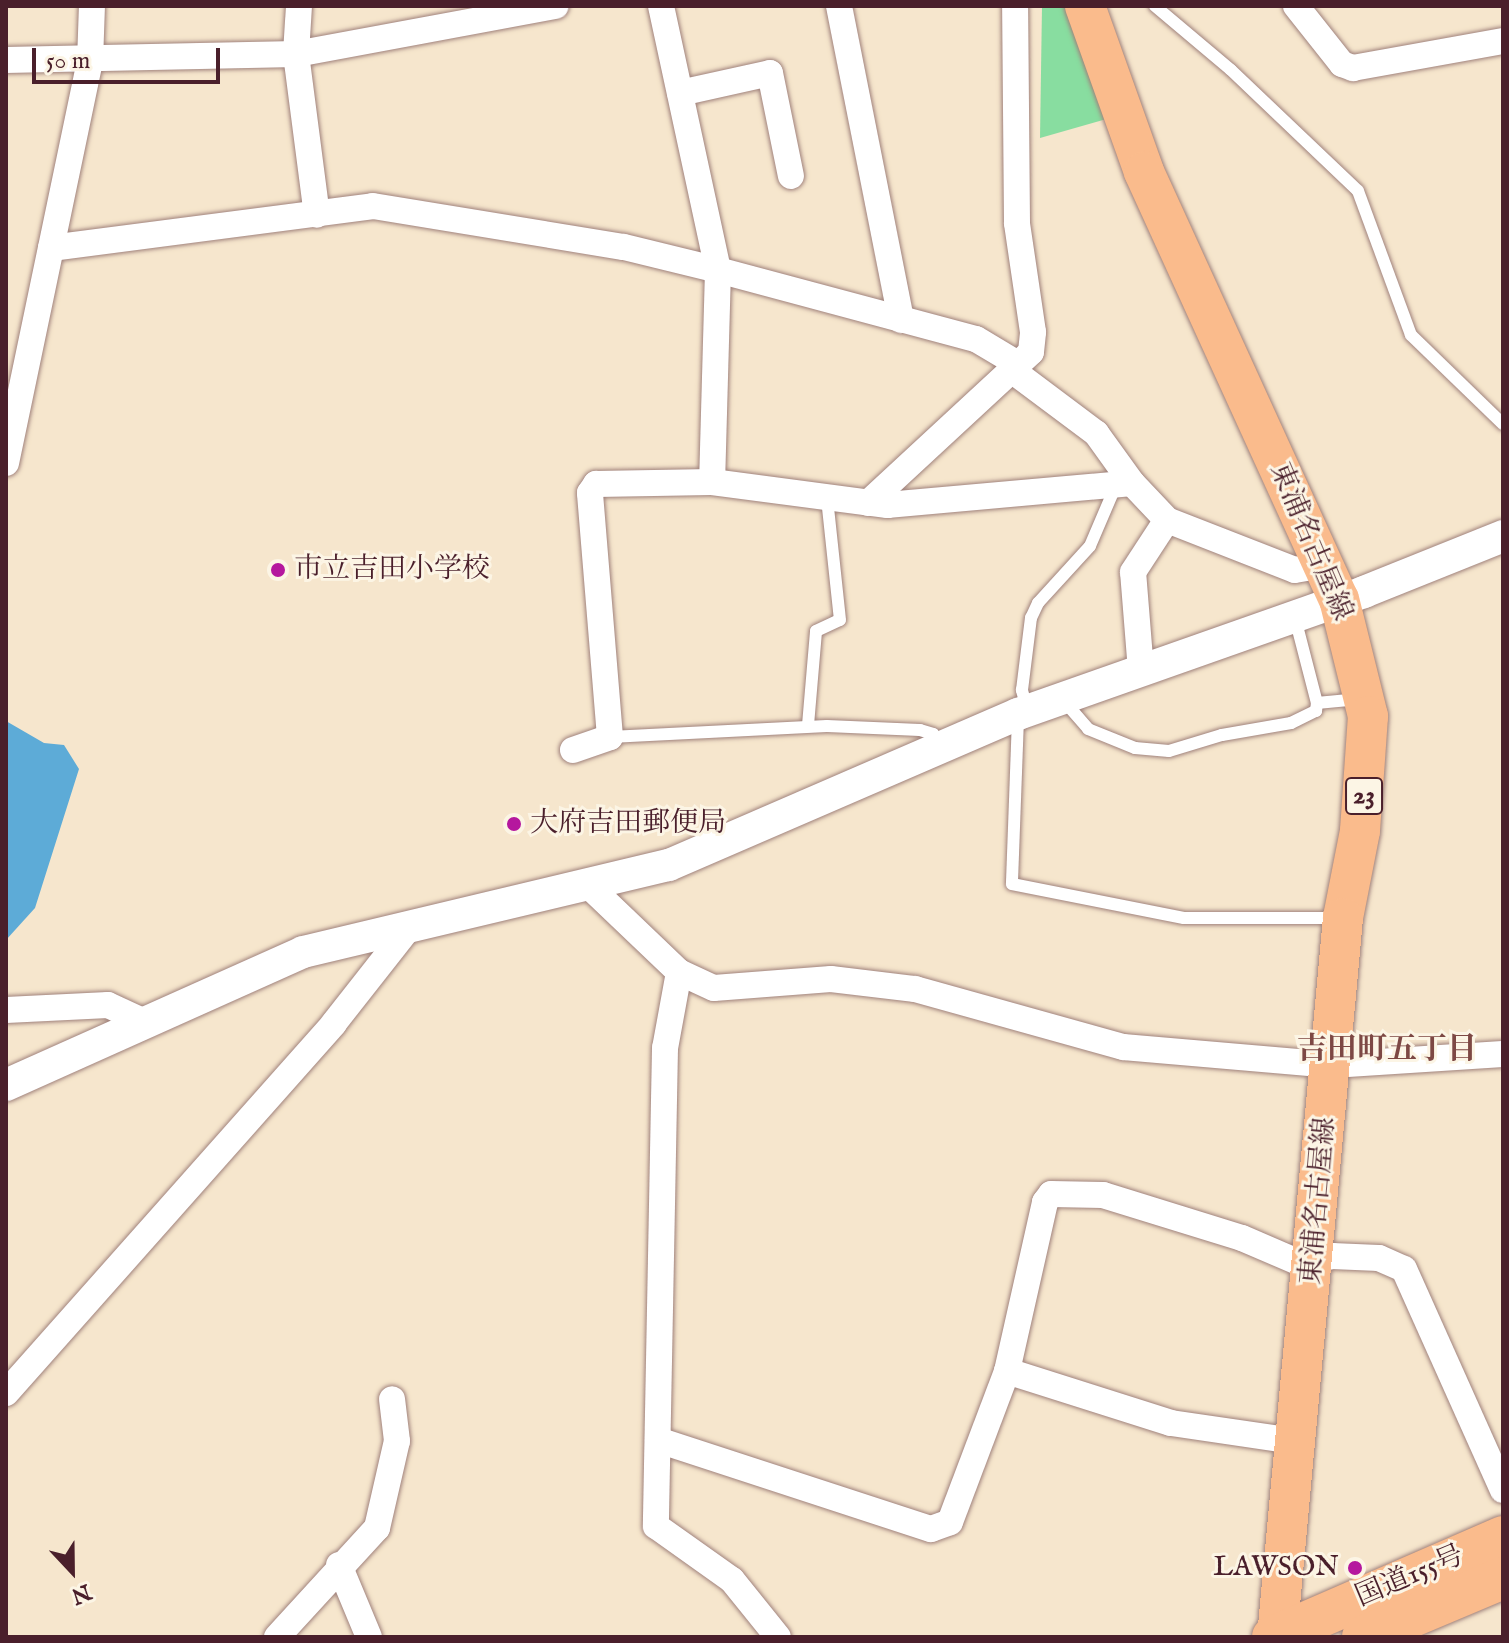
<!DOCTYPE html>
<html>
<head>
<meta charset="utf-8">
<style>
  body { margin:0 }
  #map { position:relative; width:1509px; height:1643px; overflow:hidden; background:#f6e6cd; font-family:"IM FELL English","Noto Serif JP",serif }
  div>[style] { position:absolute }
  .green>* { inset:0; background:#88dda0 }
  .water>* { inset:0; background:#5dabd7 }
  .roads { filter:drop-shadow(0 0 2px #a0827c) drop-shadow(0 0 2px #a0827c) }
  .service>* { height:12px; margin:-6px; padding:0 6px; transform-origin:6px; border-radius:6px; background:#fff }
  .minor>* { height:26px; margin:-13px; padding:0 13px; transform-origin:13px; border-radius:13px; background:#fff }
  .tertiary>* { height:32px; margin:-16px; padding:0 16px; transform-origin:16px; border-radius:16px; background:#fff }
  .primary>* { height:40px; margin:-20px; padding:0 20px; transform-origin:20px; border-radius:20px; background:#fabb8c }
  .trunk>* { height:42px; margin:-21px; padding:0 21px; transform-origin:21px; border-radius:21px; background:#fabb8c }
  .dots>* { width:22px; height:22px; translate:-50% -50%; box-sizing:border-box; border:4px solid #fcf5e5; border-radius:50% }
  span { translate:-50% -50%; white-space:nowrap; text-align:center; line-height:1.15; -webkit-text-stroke:6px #fcf5e5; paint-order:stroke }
  .shield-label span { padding:2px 6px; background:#fcf5e5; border:2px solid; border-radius:6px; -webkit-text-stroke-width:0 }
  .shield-label { font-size:26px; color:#4a1f2b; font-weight:700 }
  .street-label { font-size:28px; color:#4a1f2b }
  .poi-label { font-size:28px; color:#4a1f2b }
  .left { translate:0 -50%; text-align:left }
  .right { translate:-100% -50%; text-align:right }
  .neighbourhood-label { font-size:30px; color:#7d4844; font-weight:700 }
  .frame { position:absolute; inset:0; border:8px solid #4a1f2b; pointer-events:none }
  .north { position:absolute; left:32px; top:1531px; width:80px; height:80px; -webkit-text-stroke:6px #fcf5e5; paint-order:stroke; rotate:158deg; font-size:22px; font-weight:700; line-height:32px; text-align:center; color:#4a1f2b }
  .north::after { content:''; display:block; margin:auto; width:28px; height:36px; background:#4a1f2b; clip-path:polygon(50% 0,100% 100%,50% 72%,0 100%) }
  .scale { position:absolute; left:32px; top:48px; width:188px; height:36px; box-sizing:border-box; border:4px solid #4a1f2b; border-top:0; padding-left:10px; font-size:24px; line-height:28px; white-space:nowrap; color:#4a1f2b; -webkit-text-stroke:6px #fcf5e5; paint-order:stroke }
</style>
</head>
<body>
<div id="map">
  <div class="green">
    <div style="clip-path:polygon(1042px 6px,1074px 6px,1110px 118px,1040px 138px)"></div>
  </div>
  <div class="water">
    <div style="clip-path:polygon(6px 721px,44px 743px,64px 745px,79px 769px,35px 908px,6px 940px)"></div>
  </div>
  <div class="roads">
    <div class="service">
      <div style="left:1155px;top:6px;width:99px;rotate:40.1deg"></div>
      <div style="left:1231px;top:70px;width:175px;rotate:43.6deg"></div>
      <div style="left:1358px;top:191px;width:153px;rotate:69.8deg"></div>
      <div style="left:1411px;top:335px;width:128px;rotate:44.1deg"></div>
      <div style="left:1295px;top:618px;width:88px;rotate:75.5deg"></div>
      <div style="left:1317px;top:703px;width:42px;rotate:-5.4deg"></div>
      <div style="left:1064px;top:701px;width:37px;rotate:49deg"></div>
      <div style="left:1088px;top:729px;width:51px;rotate:22deg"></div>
      <div style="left:1135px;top:748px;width:34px;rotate:5deg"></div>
      <div style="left:1169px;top:751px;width:55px;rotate:-16.8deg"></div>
      <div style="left:1222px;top:735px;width:70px;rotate:-9.9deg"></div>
      <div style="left:1291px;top:723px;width:28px;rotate:-26deg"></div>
      <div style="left:1316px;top:711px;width:8px;rotate:-83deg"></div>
      <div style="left:1027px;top:708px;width:19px;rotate:-106deg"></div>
      <div style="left:1022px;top:690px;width:73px;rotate:-82.9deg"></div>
      <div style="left:1031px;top:618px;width:17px;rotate:-65deg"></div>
      <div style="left:1038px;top:603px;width:77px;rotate:-47.6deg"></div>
      <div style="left:1090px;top:546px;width:66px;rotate:-66.9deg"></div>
      <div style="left:1018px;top:718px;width:166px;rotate:92.1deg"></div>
      <div style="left:1012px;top:884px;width:175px;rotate:11.2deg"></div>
      <div style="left:1184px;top:918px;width:152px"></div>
      <div style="left:808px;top:725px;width:94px;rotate:-85.1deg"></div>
      <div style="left:816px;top:631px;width:26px;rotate:-25deg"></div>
      <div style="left:840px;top:620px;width:123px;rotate:-96.1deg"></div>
      <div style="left:610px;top:737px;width:217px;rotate:-2.9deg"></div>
      <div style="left:827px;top:726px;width:93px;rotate:2.5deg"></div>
      <div style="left:920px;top:730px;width:14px;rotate:17deg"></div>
      <div style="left:933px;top:734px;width:13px;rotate:61deg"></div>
    </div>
    <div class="minor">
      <div style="left:299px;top:6px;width:48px;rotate:93.6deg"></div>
      <div style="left:296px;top:54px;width:162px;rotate:82.6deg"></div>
      <div style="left:661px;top:6px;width:270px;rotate:77.8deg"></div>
      <div style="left:718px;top:270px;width:212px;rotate:91.6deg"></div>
      <div style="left:839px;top:6px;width:320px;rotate:78.8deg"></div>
      <div style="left:1296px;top:6px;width:74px;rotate:51.6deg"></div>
      <div style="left:1342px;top:64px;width:12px;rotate:20deg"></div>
      <div style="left:1353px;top:68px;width:152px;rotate:-10.2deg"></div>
      <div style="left:6px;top:60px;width:290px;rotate:-1.2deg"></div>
      <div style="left:296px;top:54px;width:264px;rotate:-10.5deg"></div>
      <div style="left:680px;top:93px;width:92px;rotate:-12.5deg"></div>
      <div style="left:770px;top:73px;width:105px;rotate:78.5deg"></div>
      <div style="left:51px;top:248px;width:325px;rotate:-7.4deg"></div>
      <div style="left:373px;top:206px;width:254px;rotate:9.3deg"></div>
      <div style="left:624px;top:247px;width:97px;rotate:13.7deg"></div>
      <div style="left:718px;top:270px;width:267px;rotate:15deg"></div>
      <div style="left:976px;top:339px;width:49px;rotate:30.8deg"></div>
      <div style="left:1013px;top:371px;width:104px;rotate:36.8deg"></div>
      <div style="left:1096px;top:433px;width:62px;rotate:54.2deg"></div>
      <div style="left:6px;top:463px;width:410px;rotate:-78.2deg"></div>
      <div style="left:90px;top:62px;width:56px;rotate:-88deg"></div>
      <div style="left:868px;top:503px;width:222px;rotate:-42.8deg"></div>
      <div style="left:1031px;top:352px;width:20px;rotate:-84deg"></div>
      <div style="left:1033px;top:332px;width:110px;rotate:-98.4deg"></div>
      <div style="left:1017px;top:223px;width:217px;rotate:-90.5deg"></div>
      <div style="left:1141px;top:671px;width:99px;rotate:-94.6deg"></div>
      <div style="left:1133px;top:572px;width:62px;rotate:-56.8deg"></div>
      <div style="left:573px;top:750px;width:39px;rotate:-19deg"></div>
      <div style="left:610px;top:737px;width:245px;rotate:-94.7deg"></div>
      <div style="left:590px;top:493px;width:11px;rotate:-56deg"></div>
      <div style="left:596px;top:484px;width:116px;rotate:-1deg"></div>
      <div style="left:712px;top:482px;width:177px;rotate:7.5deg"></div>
      <div style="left:887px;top:505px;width:246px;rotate:-5.1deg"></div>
      <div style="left:1132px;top:483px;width:51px;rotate:46.6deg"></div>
      <div style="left:1167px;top:520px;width:137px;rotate:21.3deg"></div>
      <div style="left:1295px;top:570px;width:29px;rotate:-10deg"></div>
      <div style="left:589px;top:886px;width:124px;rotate:43.7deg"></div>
      <div style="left:679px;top:972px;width:38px;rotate:25deg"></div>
      <div style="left:714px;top:988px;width:117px;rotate:-4.4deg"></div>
      <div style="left:831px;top:979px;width:85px;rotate:6.8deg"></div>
      <div style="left:915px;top:989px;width:216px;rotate:15.6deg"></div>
      <div style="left:1123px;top:1047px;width:210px;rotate:4.9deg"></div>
      <div style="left:1332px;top:1065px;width:171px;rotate:-3.7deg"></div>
      <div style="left:679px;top:972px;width:77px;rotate:100.4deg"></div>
      <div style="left:665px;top:1048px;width:478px;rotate:91.1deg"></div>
      <div style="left:656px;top:1526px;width:93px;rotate:35.4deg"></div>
      <div style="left:732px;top:1580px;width:73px;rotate:51.1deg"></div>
      <div style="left:6px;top:1010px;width:102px;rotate:-2.8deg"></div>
      <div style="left:108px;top:1005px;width:40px;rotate:25deg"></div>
      <div style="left:1007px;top:1371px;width:172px;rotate:17.6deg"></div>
      <div style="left:1171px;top:1423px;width:125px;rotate:8.3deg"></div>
      <div style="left:6px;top:1393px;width:494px;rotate:-48.4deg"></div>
      <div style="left:334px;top:1023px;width:125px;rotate:-51.8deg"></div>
      <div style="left:658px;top:1440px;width:287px;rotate:18.1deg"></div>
      <div style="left:931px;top:1529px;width:20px;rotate:-20deg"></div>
      <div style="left:950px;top:1522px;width:161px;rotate:-69.3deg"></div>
      <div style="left:1007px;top:1371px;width:173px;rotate:-77.3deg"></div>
      <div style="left:1045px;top:1202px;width:10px;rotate:-53deg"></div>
      <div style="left:1051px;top:1194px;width:52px;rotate:1.1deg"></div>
      <div style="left:1103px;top:1195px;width:145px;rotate:17.2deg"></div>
      <div style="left:1242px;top:1238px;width:63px;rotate:23.3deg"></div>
      <div style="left:1300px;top:1263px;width:33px;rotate:-12deg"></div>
      <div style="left:1332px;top:1256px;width:47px;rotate:2.4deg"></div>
      <div style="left:1379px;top:1258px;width:27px;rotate:24deg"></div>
      <div style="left:1404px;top:1269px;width:242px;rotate:65.9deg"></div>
      <div style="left:339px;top:1565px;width:78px;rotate:67.4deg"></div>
      <div style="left:277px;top:1637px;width:148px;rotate:-47.5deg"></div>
      <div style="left:377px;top:1528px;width:89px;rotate:-77.1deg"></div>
      <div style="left:397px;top:1441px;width:42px;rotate:-96.8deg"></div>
    </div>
    <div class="tertiary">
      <div style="left:6px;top:1085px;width:325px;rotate:-24.1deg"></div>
      <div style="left:303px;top:952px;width:376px;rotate:-13.4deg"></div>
      <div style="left:669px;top:865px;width:380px;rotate:-23.4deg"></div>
      <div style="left:1018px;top:714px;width:367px;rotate:-19.4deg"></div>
      <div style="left:1364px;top:592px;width:150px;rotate:-21.9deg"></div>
    </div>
    <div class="primary">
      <div style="left:1085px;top:6px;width:176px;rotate:70.4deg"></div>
      <div style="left:1144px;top:172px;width:469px;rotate:65.5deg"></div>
      <div style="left:1339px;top:599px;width:121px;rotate:76.1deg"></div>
      <div style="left:1368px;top:716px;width:115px;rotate:94deg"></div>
      <div style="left:1360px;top:831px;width:89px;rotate:101.1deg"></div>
      <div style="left:1343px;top:918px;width:722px;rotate:95.24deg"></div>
    </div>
    <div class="trunk">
      <div style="left:1273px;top:1637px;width:251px;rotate:-23.5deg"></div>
      <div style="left:1363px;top:1637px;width:152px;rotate:-22.9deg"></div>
    </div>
  </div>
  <div class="dots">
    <div style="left:278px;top:570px;background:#b5179e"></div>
    <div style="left:514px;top:824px;background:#b5179e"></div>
    <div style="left:1355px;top:1568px;background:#b5179e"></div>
  </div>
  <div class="shield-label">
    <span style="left:1364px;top:796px">23</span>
  </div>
  <div class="street-label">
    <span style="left:1310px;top:542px;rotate:67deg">東浦名古屋線</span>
    <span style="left:1319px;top:1201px;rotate:-85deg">東浦名古屋線</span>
    <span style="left:1410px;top:1577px;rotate:-23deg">国道155号</span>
  </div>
  <div class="poi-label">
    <span class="left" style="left:294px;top:570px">市立吉田小学校</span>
    <span class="left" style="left:530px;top:824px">大府吉田郵便局</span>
    <span class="right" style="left:1339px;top:1568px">LAWSON</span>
  </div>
  <div class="neighbourhood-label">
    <span style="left:1387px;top:1050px">吉田町五丁目</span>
  </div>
  <div class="frame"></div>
  <div class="north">N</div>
  <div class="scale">50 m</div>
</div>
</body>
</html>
